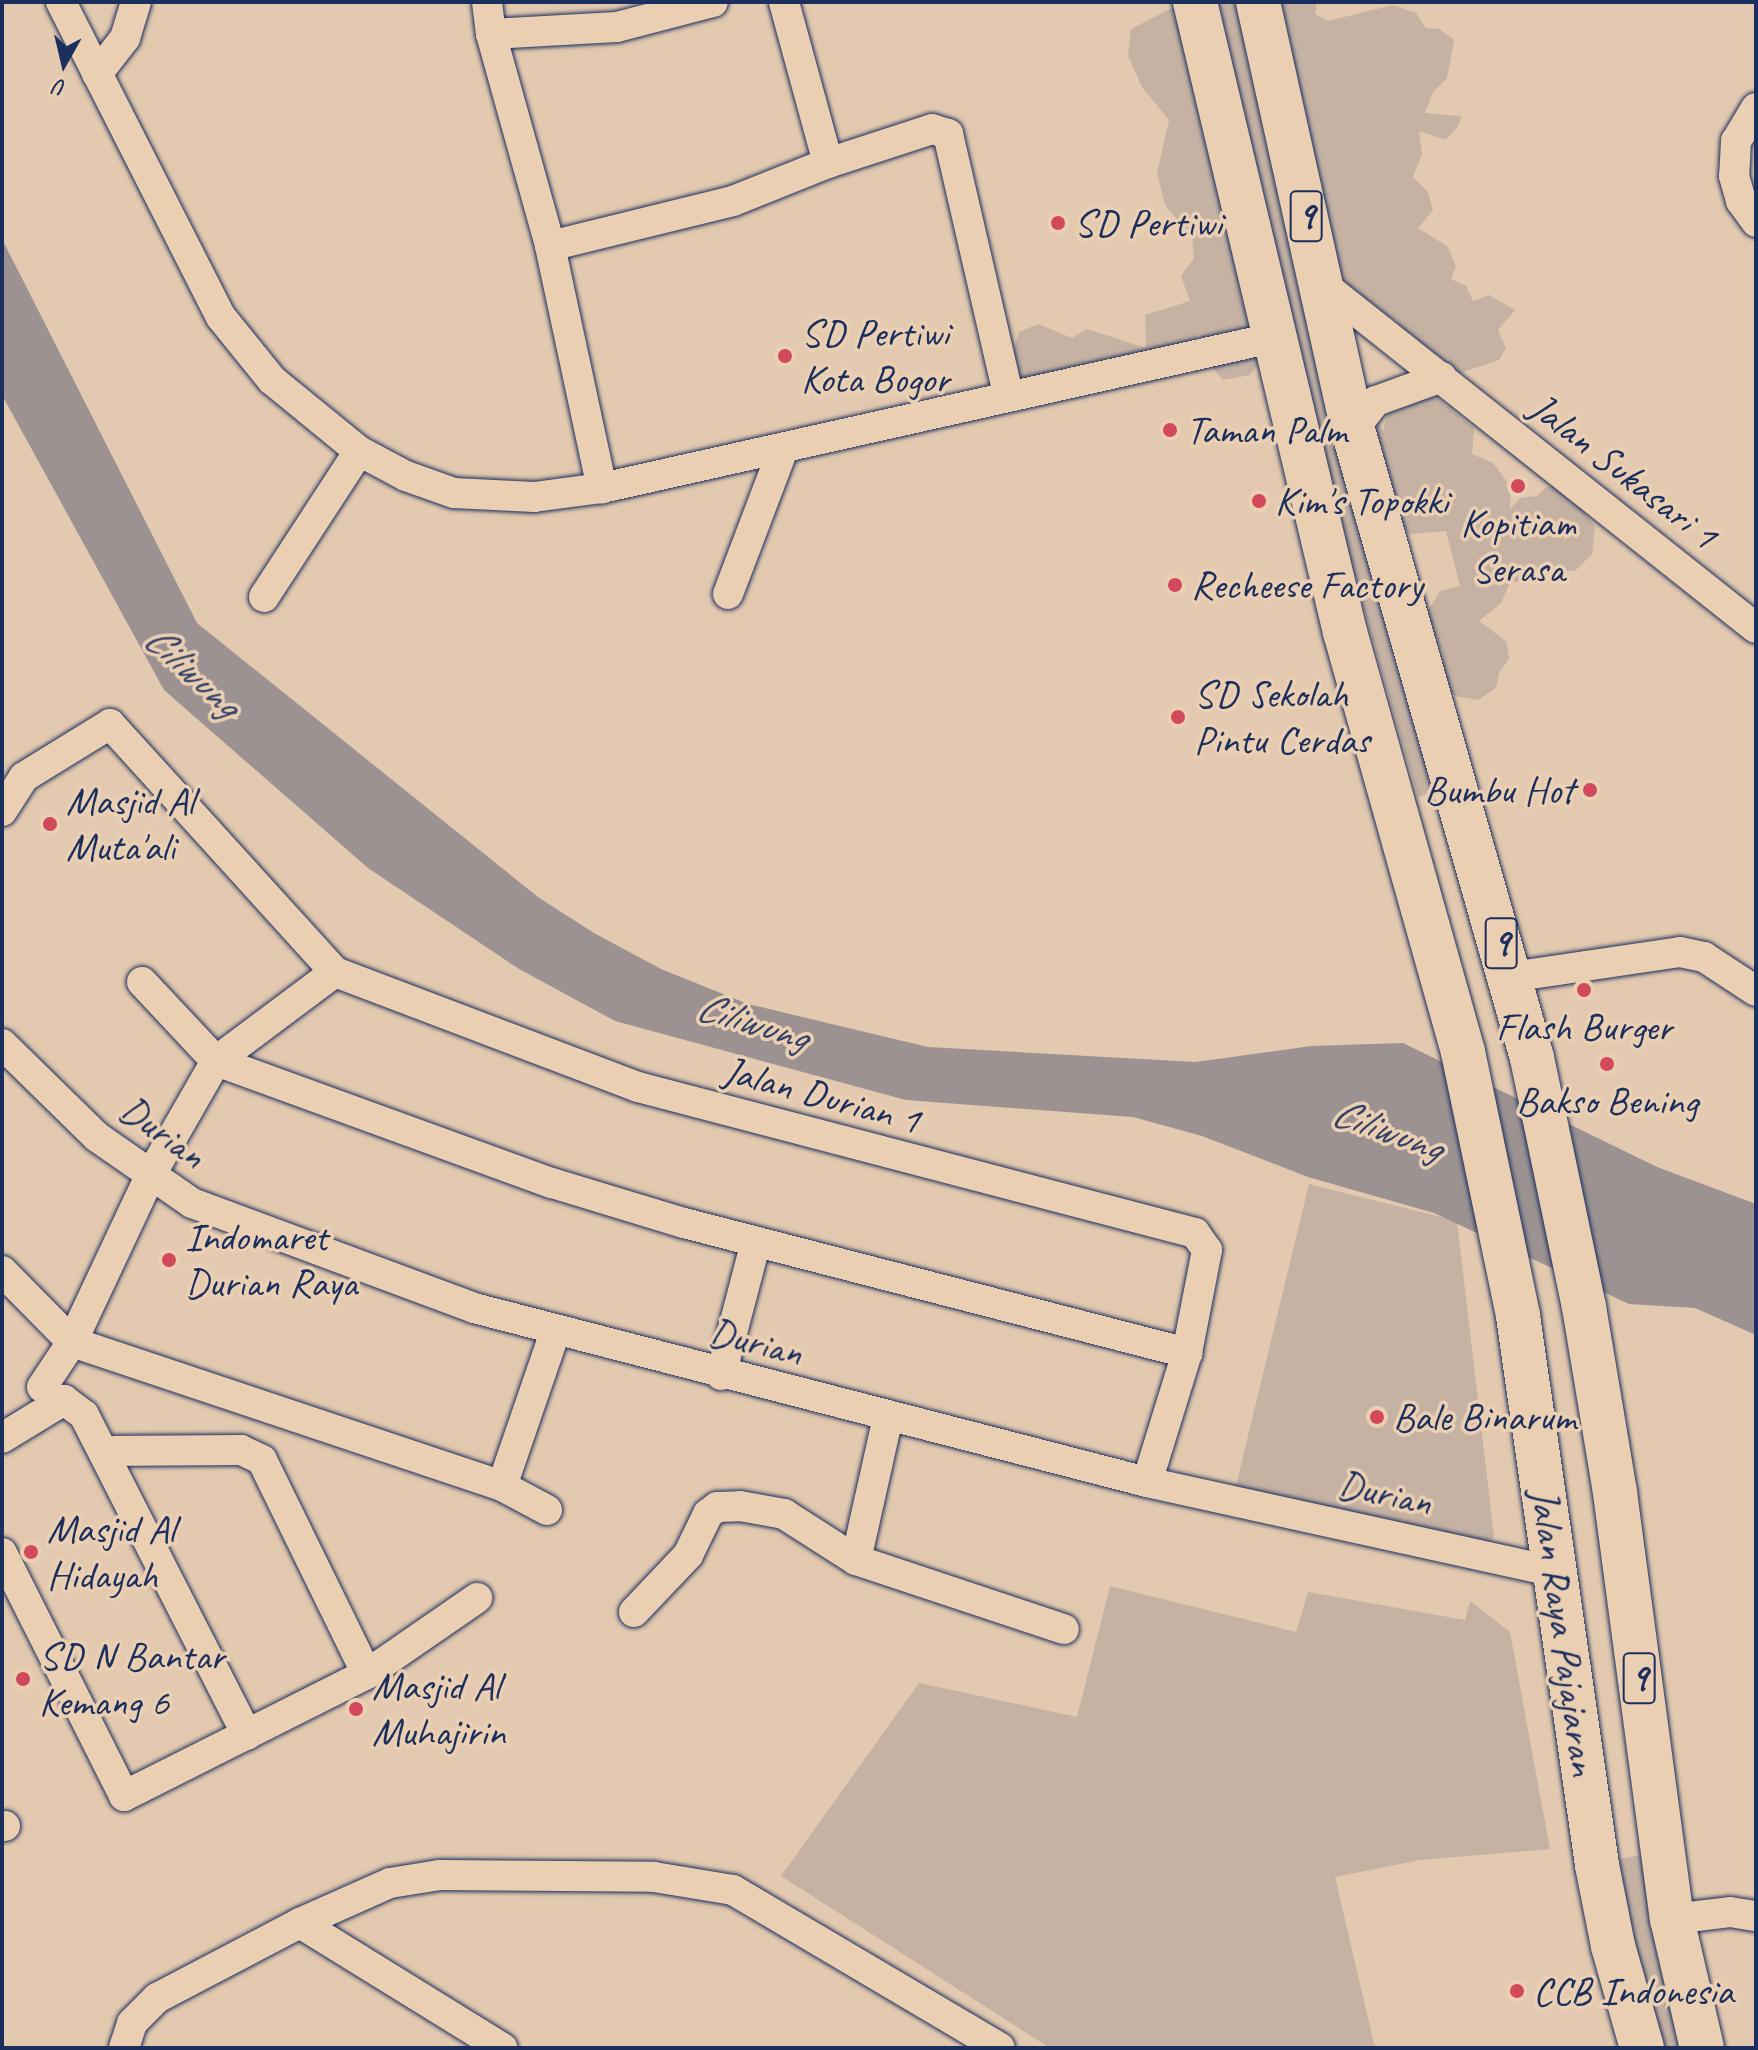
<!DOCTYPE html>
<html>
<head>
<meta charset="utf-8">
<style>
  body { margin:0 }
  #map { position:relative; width:1758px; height:2050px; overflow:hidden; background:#e3c9af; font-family:Caveat,sans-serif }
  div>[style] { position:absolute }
  .green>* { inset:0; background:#c5b2a3; transform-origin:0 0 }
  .water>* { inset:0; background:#9c9292 }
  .roads { filter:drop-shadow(0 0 2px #1b2f5e) drop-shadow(0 0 2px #1b2f5e) }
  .minor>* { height:30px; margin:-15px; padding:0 15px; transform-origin:15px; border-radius:15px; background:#ebcfb2 }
  .highway>* { height:44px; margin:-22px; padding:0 22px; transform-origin:22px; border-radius:22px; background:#ebcfb2 }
  .dots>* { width:22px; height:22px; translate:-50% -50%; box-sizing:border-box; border:4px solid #ebcfb2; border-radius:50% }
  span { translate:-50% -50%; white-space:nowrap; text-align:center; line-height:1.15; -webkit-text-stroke:7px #ebcfb2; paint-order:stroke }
  .shield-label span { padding:2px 6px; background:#ebcfb2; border:2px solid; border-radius:6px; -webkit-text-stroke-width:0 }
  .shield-label { font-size:38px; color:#1b2f5e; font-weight:700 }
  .poi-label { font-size:40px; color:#1b2f5e }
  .left { translate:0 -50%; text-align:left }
  .right { translate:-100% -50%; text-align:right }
  .street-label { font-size:40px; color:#1b2f5e }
  .water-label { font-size:42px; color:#354368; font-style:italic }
  .frame { position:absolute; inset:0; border:4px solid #1b2f5e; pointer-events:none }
  .north { position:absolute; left:24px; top:24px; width:80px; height:80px; -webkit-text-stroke:6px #ebcfb2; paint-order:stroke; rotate:188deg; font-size:22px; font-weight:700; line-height:32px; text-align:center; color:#1b2f5e }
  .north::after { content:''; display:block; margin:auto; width:28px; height:36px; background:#1b2f5e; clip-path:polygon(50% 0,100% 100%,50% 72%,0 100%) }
</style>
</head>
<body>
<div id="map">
  <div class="green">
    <div style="clip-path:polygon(1184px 2px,1317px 2px,1315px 14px,1328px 21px,1393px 5px,1416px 13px,1426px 28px,1439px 29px,1454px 40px,1447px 78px,1433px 92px,1425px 113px,1461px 116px,1459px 125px,1446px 140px,1419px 131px,1422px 154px,1413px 177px,1428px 192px,1433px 210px,1418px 228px,1448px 247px,1456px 267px,1451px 279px,1466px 286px,1473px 301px,1489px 295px,1515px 310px,1498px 330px,1506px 348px,1499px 360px,1454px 375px,1444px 370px,1439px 355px,1421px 355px,1396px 320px,1378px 312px,1364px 330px,1331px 325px,1383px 431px,1389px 409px,1412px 397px,1436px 397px,1474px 428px,1472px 454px,1493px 463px,1511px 487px,1510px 509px,1520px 498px,1537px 496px,1545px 488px,1570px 481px,1578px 505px,1595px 526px,1592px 554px,1575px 571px,1538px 571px,1532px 579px,1510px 583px,1501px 603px,1479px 621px,1507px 642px,1509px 659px,1499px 672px,1496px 688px,1478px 700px,1455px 696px,1442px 677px,1443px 654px,1426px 614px,1440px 591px,1460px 586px,1446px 531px,1411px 534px,1378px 515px,1434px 792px,1418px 797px,1335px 507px,1266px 353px,1250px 375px,1223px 380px,1208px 363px,1200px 334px,1158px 375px,1106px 357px,1091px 370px,1049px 381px,1017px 378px,1011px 359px,1019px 332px,1038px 324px,1072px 338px,1087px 329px,1146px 348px,1145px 315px,1190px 301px,1181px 276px,1194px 258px,1192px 237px,1165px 205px,1157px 173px,1169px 120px,1142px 87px,1128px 56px,1131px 29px)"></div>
    <div style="clip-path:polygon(1309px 1184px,1457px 1221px,1494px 1537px,1478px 1552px,1233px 1498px)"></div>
    <div style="clip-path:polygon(1110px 1586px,1296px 1632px,1308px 1592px,1465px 1620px,1470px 1601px,1510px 1632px,1550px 1849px,1420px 1860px,1335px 1877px,1375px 2048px,1050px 2048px,781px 1876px,919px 1683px,1077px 1717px)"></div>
    <div style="left:1662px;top:1851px;width:201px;height:66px;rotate:79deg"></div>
  </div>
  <div class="water">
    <div style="clip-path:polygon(2px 239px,197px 623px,538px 897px,594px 933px,661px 969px,748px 1004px,928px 1047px,1195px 1062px,1311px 1046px,1403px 1043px,1657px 1167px,1756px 1204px,1756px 1335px,1695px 1308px,1629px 1304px,1434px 1213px,1308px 1177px,1202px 1136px,1133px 1117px,906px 1100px,615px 1021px,519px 969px,368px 868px,164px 690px,2px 395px)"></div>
  </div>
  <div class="roads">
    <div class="minor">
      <div style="left:61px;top:2px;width:353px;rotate:63.1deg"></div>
      <div style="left:221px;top:317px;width:81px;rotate:51deg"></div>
      <div style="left:272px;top:380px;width:112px;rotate:39.2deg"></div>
      <div style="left:359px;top:451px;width:53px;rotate:28deg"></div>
      <div style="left:406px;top:476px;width:51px;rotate:19.5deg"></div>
      <div style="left:454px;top:493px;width:80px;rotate:2.9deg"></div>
      <div style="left:534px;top:497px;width:69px;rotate:-7.5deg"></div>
      <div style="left:602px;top:488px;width:687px;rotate:-12.62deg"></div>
      <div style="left:487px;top:2px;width:32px;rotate:83deg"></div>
      <div style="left:491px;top:34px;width:220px;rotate:74.4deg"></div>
      <div style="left:550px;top:246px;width:248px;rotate:77.9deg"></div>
      <div style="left:491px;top:34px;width:126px;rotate:-3.2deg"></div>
      <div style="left:617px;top:27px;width:99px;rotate:-14.6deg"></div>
      <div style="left:97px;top:74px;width:46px;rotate:-52.1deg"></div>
      <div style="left:125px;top:38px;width:38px;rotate:-73deg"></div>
      <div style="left:1756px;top:108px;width:39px;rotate:121deg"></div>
      <div style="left:1736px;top:141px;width:35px;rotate:93deg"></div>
      <div style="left:1734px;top:176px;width:26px;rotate:74deg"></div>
      <div style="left:1741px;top:201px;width:26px;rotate:54deg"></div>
      <div style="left:828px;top:163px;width:109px;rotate:-18.1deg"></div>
      <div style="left:932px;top:129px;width:17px;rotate:17deg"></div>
      <div style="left:948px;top:134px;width:267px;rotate:77deg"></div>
      <div style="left:550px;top:246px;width:188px;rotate:-13.8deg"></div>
      <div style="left:733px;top:201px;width:102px;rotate:-21.8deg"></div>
      <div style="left:828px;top:163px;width:167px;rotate:-105.3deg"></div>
      <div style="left:1321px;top:283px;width:555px;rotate:38.42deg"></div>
      <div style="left:1353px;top:430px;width:37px;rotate:-52deg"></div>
      <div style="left:1376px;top:401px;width:70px;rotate:-20deg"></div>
      <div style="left:728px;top:594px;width:155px;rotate:-69.2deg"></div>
      <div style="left:264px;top:597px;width:174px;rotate:-56.9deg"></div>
      <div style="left:2px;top:811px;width:40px;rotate:-57.1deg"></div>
      <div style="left:24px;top:777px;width:101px;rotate:-31.6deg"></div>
      <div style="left:110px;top:724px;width:335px;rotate:47.8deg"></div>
      <div style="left:335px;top:972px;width:324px;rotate:20.8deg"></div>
      <div style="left:638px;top:1087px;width:576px;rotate:14.69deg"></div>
      <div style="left:1195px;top:1233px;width:21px;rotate:55deg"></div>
      <div style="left:1207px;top:1250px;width:105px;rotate:101deg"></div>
      <div style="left:1187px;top:1353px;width:135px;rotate:107.2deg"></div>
      <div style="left:1511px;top:977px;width:171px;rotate:-8.4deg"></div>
      <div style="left:1680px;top:952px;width:25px;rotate:12deg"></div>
      <div style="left:1704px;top:957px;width:62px;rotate:33.2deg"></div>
      <div style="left:142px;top:982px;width:108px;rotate:46.9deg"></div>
      <div style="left:216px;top:1061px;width:357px;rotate:20deg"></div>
      <div style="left:552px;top:1183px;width:138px;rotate:16.9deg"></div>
      <div style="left:684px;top:1223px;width:520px;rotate:14.49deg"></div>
      <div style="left:2px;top:1044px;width:133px;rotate:44.4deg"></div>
      <div style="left:97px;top:1137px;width:116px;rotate:34.8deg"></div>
      <div style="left:192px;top:1203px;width:301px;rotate:20.4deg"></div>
      <div style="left:474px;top:1308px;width:695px;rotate:14.5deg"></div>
      <div style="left:1147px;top:1482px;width:418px;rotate:12.4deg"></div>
      <div style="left:2px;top:1271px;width:100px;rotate:45.4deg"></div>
      <div style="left:72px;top:1342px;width:453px;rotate:18.5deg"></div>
      <div style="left:502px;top:1486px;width:51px;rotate:28.1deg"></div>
      <div style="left:721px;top:1375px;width:138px;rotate:-75.3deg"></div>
      <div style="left:42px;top:1387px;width:54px;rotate:-56.3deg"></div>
      <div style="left:72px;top:1342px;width:181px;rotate:-64.8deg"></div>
      <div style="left:149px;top:1178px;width:135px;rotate:-60.2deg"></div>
      <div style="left:216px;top:1061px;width:149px;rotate:-36.8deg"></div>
      <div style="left:2px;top:1438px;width:73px;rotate:-31.5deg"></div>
      <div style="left:64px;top:1400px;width:25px;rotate:37deg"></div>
      <div style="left:84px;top:1415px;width:359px;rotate:63deg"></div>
      <div style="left:104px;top:1451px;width:137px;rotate:-0.4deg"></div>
      <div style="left:241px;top:1450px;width:23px;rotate:25deg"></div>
      <div style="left:262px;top:1460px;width:238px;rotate:63.9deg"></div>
      <div style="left:502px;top:1486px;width:163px;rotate:-71deg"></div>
      <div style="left:2px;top:1553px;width:272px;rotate:63.3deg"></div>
      <div style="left:124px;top:1796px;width:272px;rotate:-26.7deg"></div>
      <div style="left:367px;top:1674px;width:134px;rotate:-34.6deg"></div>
      <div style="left:856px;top:1560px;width:147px;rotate:-77.4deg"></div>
      <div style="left:634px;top:1612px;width:79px;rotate:-46.5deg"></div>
      <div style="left:688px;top:1555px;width:46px;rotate:-64deg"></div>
      <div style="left:708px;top:1514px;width:11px;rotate:-38deg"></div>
      <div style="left:717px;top:1507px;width:23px;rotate:-2deg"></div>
      <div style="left:740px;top:1506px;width:45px;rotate:10.3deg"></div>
      <div style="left:784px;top:1514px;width:85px;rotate:32.6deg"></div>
      <div style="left:856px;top:1560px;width:219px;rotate:18.4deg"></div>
      <div style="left:2px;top:1826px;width:3px"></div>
      <div style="left:1672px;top:1919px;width:58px;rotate:-6.9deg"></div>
      <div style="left:1730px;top:1912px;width:26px;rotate:9deg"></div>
      <div style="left:300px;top:1923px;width:238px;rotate:31.7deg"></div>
      <div style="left:124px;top:2048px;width:26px;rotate:-72deg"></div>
      <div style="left:132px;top:2023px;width:35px;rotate:-45deg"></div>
      <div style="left:157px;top:1998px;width:161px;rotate:-27.7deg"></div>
      <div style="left:300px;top:1923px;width:98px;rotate:-24deg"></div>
      <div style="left:390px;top:1883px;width:51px;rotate:-9.1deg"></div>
      <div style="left:440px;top:1875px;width:214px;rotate:0.5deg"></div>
      <div style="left:654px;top:1877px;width:80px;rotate:9.3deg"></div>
      <div style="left:733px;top:1890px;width:310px;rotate:30.6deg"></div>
    </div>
    <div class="highway">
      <div style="left:1195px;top:2px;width:648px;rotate:76.61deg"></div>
      <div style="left:1345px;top:632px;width:436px;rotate:74.3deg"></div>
      <div style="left:1463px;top:1052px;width:270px;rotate:78.2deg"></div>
      <div style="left:1518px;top:1316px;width:555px;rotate:81.81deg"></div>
      <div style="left:1597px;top:1865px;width:83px;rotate:78.8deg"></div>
      <div style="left:1613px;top:1946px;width:106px;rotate:74.1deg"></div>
      <div style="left:1258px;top:2px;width:438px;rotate:77.5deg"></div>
      <div style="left:1353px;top:430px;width:653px;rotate:74.09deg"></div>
      <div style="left:1532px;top:1058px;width:254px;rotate:78.2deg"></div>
      <div style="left:1584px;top:1307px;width:189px;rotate:80.5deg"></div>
      <div style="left:1615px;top:1493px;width:430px;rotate:82.4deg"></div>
      <div style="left:1672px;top:1919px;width:132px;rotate:76.9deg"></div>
    </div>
  </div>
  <div class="dots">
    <div style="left:1058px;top:223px;background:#d1495b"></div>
    <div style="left:785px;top:356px;background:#d1495b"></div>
    <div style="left:1170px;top:430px;background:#d1495b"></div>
    <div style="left:1518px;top:486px;background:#d1495b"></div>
    <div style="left:1259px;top:501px;background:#d1495b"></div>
    <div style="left:1175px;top:585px;background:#d1495b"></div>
    <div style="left:1178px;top:717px;background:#d1495b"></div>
    <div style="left:1590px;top:790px;background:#d1495b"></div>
    <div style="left:50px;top:824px;background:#d1495b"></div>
    <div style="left:1584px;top:990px;background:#d1495b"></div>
    <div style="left:1607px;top:1064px;background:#d1495b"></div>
    <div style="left:169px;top:1260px;background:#d1495b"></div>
    <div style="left:1377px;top:1417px;background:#d1495b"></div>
    <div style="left:31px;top:1552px;background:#d1495b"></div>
    <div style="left:23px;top:1679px;background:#d1495b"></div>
    <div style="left:356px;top:1709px;background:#d1495b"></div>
    <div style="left:1517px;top:1991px;background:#d1495b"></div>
  </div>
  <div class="shield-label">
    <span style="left:1306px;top:216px">9</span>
    <span style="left:1501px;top:943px">9</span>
    <span style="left:1639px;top:1678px">9</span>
  </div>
  <div class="poi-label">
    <span class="left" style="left:1074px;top:223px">SD Pertiwi</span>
    <span class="left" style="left:801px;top:356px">SD Pertiwi<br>Kota Bogor</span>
    <span class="left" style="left:1186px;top:430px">Taman Palm</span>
    <span class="left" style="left:1275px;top:501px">Kim's Topokki</span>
    <span style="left:1518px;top:546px">Kopitiam<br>Serasa</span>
    <span class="left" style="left:1191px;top:585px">Recheese Factory</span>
    <span class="left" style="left:1194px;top:717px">SD Sekolah<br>Pintu Cerdas</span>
    <span class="right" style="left:1574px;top:790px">Bumbu Hot</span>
    <span class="left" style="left:66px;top:824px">Masjid Al<br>Muta'ali</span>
    <span style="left:1584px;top:1027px">Flash Burger</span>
    <span style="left:1607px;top:1101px">Bakso Bening</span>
    <span class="left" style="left:185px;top:1260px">Indomaret<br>Durian Raya</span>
    <span class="left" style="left:1393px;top:1417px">Bale Binarum</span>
    <span class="left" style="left:47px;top:1552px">Masjid Al<br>Hidayah</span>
    <span class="left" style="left:39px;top:1679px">SD N Bantar<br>Kemang 6</span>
    <span class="left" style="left:372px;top:1709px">Masjid Al<br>Muhajirin</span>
    <span class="left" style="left:1533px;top:1991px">CCB Indonesia</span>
  </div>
  <div class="street-label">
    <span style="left:1624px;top:471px;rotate:38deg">Jalan Sukasari 1</span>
    <span style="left:822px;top:1095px;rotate:15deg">Jalan Durian 1</span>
    <span style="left:163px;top:1132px;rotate:36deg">Durian</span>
    <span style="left:756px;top:1342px;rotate:14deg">Durian</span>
    <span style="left:1385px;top:1493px;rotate:12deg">Durian</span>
    <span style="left:1564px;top:1632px;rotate:82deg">Jalan Raya Pajajaran</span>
  </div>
  <div class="water-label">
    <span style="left:192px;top:671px;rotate:43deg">Ciliwung</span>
    <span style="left:752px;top:1022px;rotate:17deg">Ciliwung</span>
    <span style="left:1387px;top:1130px;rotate:20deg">Ciliwung</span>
  </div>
  <div class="frame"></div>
  <div class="north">U</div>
</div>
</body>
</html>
